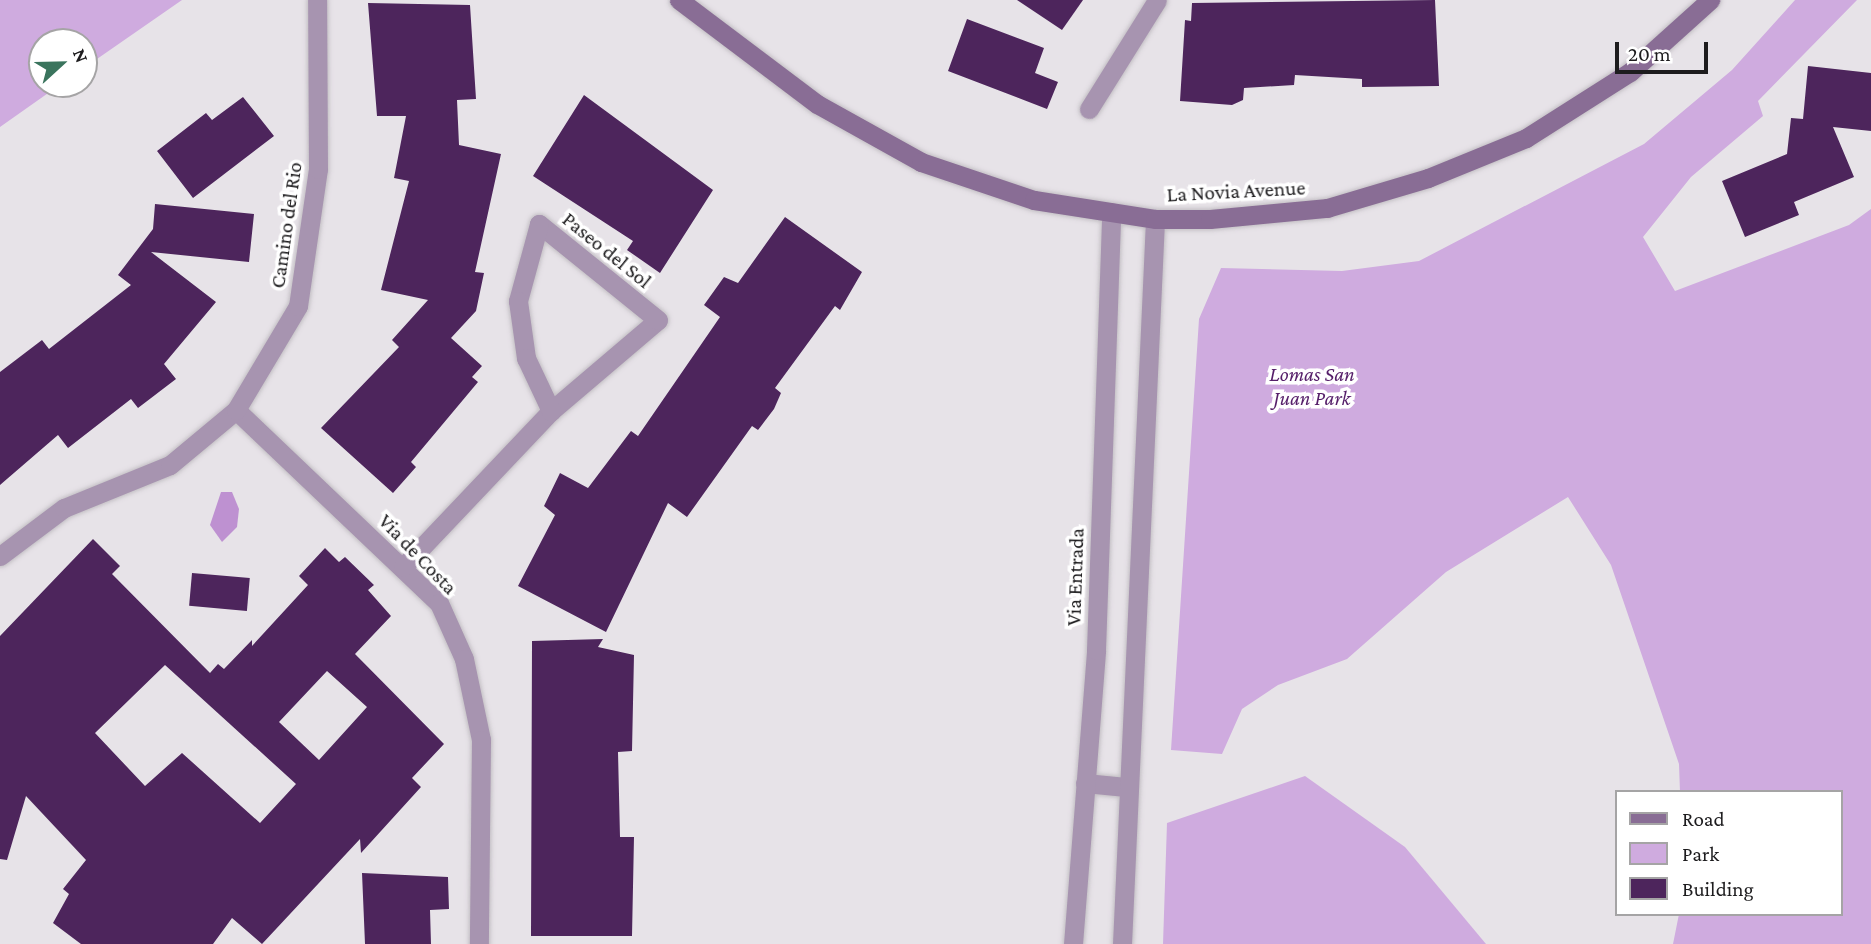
<!DOCTYPE html>
<html>
<head>
<meta charset="utf-8">
<style>
  body { margin:0 }
  #map { position:relative; width:1871px; height:944px; overflow:hidden; background:#e7e3e8; font-family:"Crimson Pro",serif }
  div>[style] { position:absolute }
  .green>* { inset:0; background:#cfabdf }
  .water>* { inset:0; background:#be91d1 }
  .building>* { inset:0; background:#4d255c; transform-origin:0 0 }
  .roads { filter:drop-shadow(0 0 2px #c3bfc4) drop-shadow(0 0 2px #c3bfc4) }
  .minor>* { height:19px; margin:-9.5px; padding:0 9.5px; transform-origin:9.5px; border-radius:9.5px; background:#a794b0 }
  .secondary>* { height:19px; margin:-9.5px; padding:0 9.5px; transform-origin:9.5px; border-radius:9.5px; background:#896d95 }
  span { translate:-50% -50%; white-space:nowrap; text-align:center; line-height:1.15; -webkit-text-stroke:7px #fff; paint-order:stroke }
  .street-label { font-size:21px; color:#1d1c1e }
  .park-label { font-size:21px; color:#551e69; font-style:italic }
  .legend { position:absolute; left:1615px; top:790px; width:228px; height:126px; box-sizing:border-box; background:#fff; border:2px solid #a5a4a5; margin:0; padding:9px 12px; list-style:none; font-size:21px; color:#1d1c1e }
  .legend li { display:flex; align-items:center; gap:14px; height:35px }
  .legend b { width:35px; border:2px solid #a5a4a5 }
  .north { position:absolute; left:28px; top:28px; width:70px; height:70px; box-sizing:border-box; background:#fff; border:2px solid #a5a4a5; border-radius:50%; rotate:68deg; font-size:19px; font-weight:700; line-height:28px; text-align:center; color:#1d1c1e }
  .north::after { content:''; display:block; margin:auto; width:24px; height:32px; background:#3a745d; clip-path:polygon(50% 0,100% 100%,50% 72%,0 100%) }
  .scale { position:absolute; left:1615px; top:42px; width:93px; height:32px; box-sizing:border-box; border:4px solid #1d1c1e; border-top:0; padding-left:9px; font-size:21px; line-height:24px; white-space:nowrap; color:#1d1c1e; -webkit-text-stroke:5px #fff; paint-order:stroke }
</style>
</head>
<body>
<div id="map">
  <div class="green">
    <div style="clip-path:polygon(0 0,182px 0,84px 68px,84px 42px,42px 42px,42px 84px,61px 84px,0 127px)"></div>
    <div style="clip-path:polygon(1795px 0,1857px 0,1758px 101px,1763px 116px,1691px 177px,1643px 237px,1675px 291px,1849px 225px,1871px 209px,1871px 944px,1673px 944px,1679px 914px,1841px 914px,1841px 792px,1680px 792px,1679px 764px,1611px 565px,1568px 497px,1446px 572px,1347px 659px,1278px 685px,1242px 709px,1222px 754px,1171px 750px,1199px 319px,1221px 268px,1342px 271px,1419px 261px,1644px 144px,1732px 70px)"></div>
    <div style="clip-path:polygon(1305px 776px,1405px 847px,1486px 944px,1163px 944px,1167px 823px)"></div>
  </div>
  <div class="water">
    <div style="clip-path:polygon(221px 492px,232px 492px,239px 509px,237px 527px,222px 542px,210px 525px)"></div>
  </div>
  <div class="building">
    <div style="clip-path:polygon(1017px 0,1083px 0,1062px 30px)"></div>
    <div style="clip-path:polygon(1435px 0,1439px 86px,1362px 87px,1362px 79px,1295px 75px,1294px 85px,1244px 88px,1243px 100px,1232px 105px,1180px 101px,1185px 20px,1191px 21px,1192px 3px)"></div>
    <div style="clip-path:polygon(368px 3px,470px 5px,476px 99px,457px 100px,459px 145px,501px 154px,475px 272px,484px 273px,476px 311px,451px 338px,482px 366px,472px 377px,478px 382px,411px 462px,416px 467px,393px 493px,321px 428px,399px 347px,392px 340px,428px 300px,381px 290px,409px 181px,394px 178px,406px 116px,377px 116px)"></div>
    <div style="clip-path:polygon(967px 19px,1044px 48px,1035px 73px,1058px 82px,1047px 109px,948px 71px)"></div>
    <div style="clip-path:polygon(1808px 66px,1871px 73px,1871px 131px,1833px 127px,1854px 177px,1794px 202px,1799px 215px,1745px 237px,1722px 181px,1787px 154px,1791px 118px,1803px 119px)"></div>
    <div style="clip-path:polygon(584px 95px,713px 190px,660px 273px,627px 250px,633px 241px,533px 176px)"></div>
    <div style="clip-path:polygon(243px 97px,274px 136px,193px 198px,157px 151px,206px 113px,212px 120px)"></div>
    <div style="clip-path:polygon(155px 204px,254px 214px,249px 262px,151px 252px,216px 302px,164px 364px,176px 379px,138px 408px,131px 399px,68px 448px,58px 435px,0 485px,0 372px,42px 340px,49px 349px,131px 285px,118px 275px,153px 229px)"></div>
    <div style="clip-path:polygon(785px 217px,862px 272px,840px 310px,835px 306px,775px 388px,781px 393px,774px 409px,758px 430px,752px 426px,687px 517px,668px 503px,606px 632px,518px 586px,555px 515px,544px 506px,560px 473px,588px 488px,631px 431px,638px 436px,720px 317px,704px 305px,724px 277px,738px 283px)"></div>
    <div style="clip-path:polygon(evenodd,93px 539px,120px 566px,112px 574px,210px 673px,218px 664px,224px 669px,252px 640px,252px 646px,308px 585px,299px 576px,325px 548px,339px 562px,345px 557px,374px 585px,368px 590px,391px 616px,355px 654px,444px 744px,412px 778px,421px 787px,361px 853px,360px 839px,262px 944px,232px 918px,213px 944px,81px 944px,53px 923px,69px 894px,63px 889px,86px 860px,26px 796px,7px 860px,0 859px,0 636px,93px 539px,165px 665px,296px 784px,260px 823px,182px 753px,145px 786px,95px 733px,165px 665px,93px 539px,327px 671px,367px 707px,319px 760px,279px 722px,327px 671px)"></div>
    <div style="left:192px;top:573px;width:58px;height:33px;rotate:5deg"></div>
    <div style="clip-path:polygon(603px 639px,598px 647px,634px 655px,632px 751px,618px 752px,620px 837px,634px 837px,632px 936px,531px 936px,532px 641px)"></div>
    <div style="clip-path:polygon(362px 873px,448px 877px,449px 909px,430px 910px,431px 944px,365px 944px)"></div>
  </div>
  <div class="roads">
    <div class="minor">
      <div style="left:1089px;top:109px;width:128px;rotate:-58deg"></div>
      <div style="left:236px;top:410px;width:280px;rotate:43.6deg"></div>
      <div style="left:439px;top:603px;width:61px;rotate:65.9deg"></div>
      <div style="left:464px;top:659px;width:83px;rotate:78.1deg"></div>
      <div style="left:481px;top:740px;width:204px;rotate:90.6deg"></div>
      <div style="left:0;top:556px;width:80px;rotate:-36.9deg"></div>
      <div style="left:64px;top:508px;width:114px;rotate:-22.1deg"></div>
      <div style="left:170px;top:465px;width:86px;rotate:-39.8deg"></div>
      <div style="left:236px;top:410px;width:121px;rotate:-59.2deg"></div>
      <div style="left:298px;top:306px;width:138px;rotate:-81.7deg"></div>
      <div style="left:318px;top:169px;width:169px;rotate:-90.3deg"></div>
      <div style="left:403px;top:567px;width:215px;rotate:-46.5deg"></div>
      <div style="left:551px;top:411px;width:140px;rotate:-40.4deg"></div>
      <div style="left:658px;top:320px;width:153px;rotate:-141.1deg"></div>
      <div style="left:539px;top:224px;width:80px;rotate:105.3deg"></div>
      <div style="left:518px;top:301px;width:58px;rotate:82deg"></div>
      <div style="left:526px;top:358px;width:59px;rotate:64.7deg"></div>
      <div style="left:1085px;top:783px;width:41px;rotate:5.6deg"></div>
      <div style="left:1073px;top:944px;width:295px;rotate:-85.5deg"></div>
      <div style="left:1096px;top:650px;width:438px;rotate:-88deg"></div>
      <div style="left:1122px;top:944px;width:726px;rotate:-87.39deg"></div>
    </div>
    <div class="secondary">
      <div style="left:679px;top:0;width:173px;rotate:37deg"></div>
      <div style="left:817px;top:104px;width:119px;rotate:29.1deg"></div>
      <div style="left:921px;top:162px;width:119px;rotate:18.6deg"></div>
      <div style="left:1034px;top:200px;width:122px;rotate:8.9deg"></div>
      <div style="left:1155px;top:219px;width:55px"></div>
      <div style="left:1210px;top:219px;width:118px;rotate:-5.4deg"></div>
      <div style="left:1327px;top:208px;width:105px;rotate:-16.5deg"></div>
      <div style="left:1428px;top:178px;width:106px;rotate:-22.2deg"></div>
      <div style="left:1526px;top:138px;width:123px;rotate:-32.4deg"></div>
      <div style="left:1630px;top:72px;width:108px;rotate:-42deg"></div>
    </div>
  </div>
  <div class="street-label">
    <span style="left:1236px;top:191px;rotate:-3deg">La Novia Avenue</span>
    <span style="left:286px;top:225px;rotate:-82deg">Camino del Rio</span>
    <span style="left:607px;top:250px;rotate:39deg">Paseo del Sol</span>
    <span style="left:418px;top:554px;rotate:46deg">Via de Costa</span>
    <span style="left:1075px;top:577px;rotate:-88deg">Via Entrada</span>
  </div>
  <div class="park-label">
    <span style="left:1312px;top:386px">Lomas San<br>Juan Park</span>
  </div>
  <ul class="legend">
  <li><b style="height:9px;background:#896d95"></b>Road</li>
  <li><b style="height:19px;background:#cfabdf"></b>Park</li>
  <li><b style="height:19px;background:#4d255c"></b>Building</li>
  </ul>
  <div class="north">N</div>
  <div class="scale">20 m</div>
</div>
</body>
</html>
